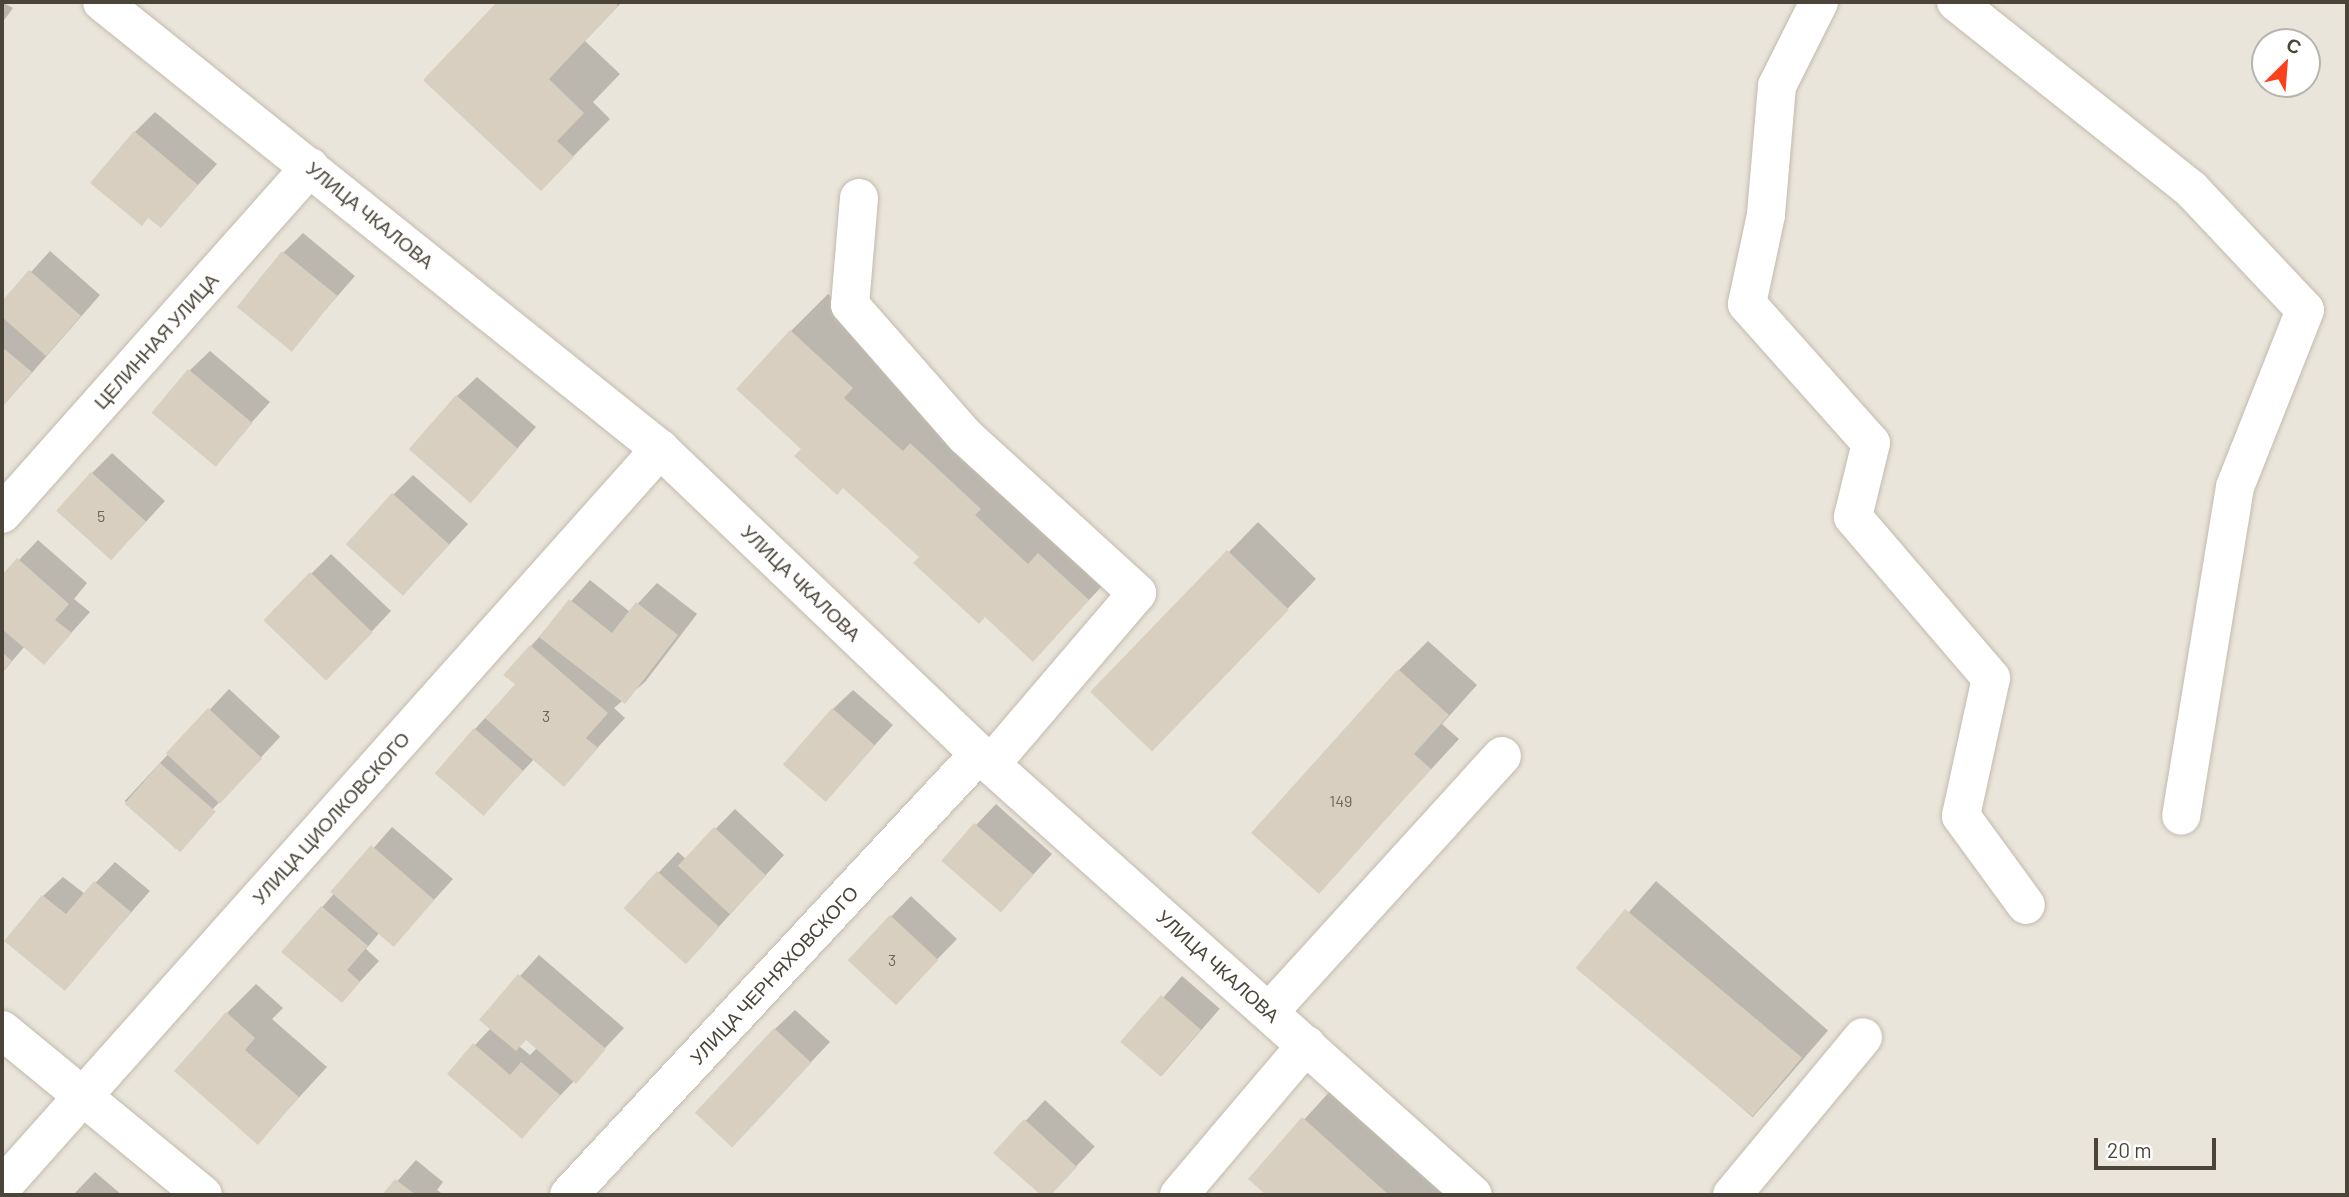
<!DOCTYPE html>
<html>
<head>
<meta charset="utf-8">
<style>
  body { margin:0 }
  #map { position:relative; width:2349px; height:1197px; overflow:hidden; background:#f6f3ec; font-family:Barlow,sans-serif }
  div>[style] { position:absolute }
  .residential>* { inset:0; background:#eae5da }
  .shadow>* { inset:0; background:#0003; transform-origin:0 0 }
  .building>* { inset:0; background:#d8cfc1; transform-origin:0 0 }
  .roads { filter:drop-shadow(0 0 2px #c2bbae) drop-shadow(0 0 2px #c2bbae) }
  .minor>* { height:38px; margin:-19px; padding:0 19px; transform-origin:19px; border-radius:19px; background:#fff }
  span { translate:-50% -50%; white-space:nowrap; text-align:center; line-height:1.15; -webkit-text-stroke:5px #fff; paint-order:stroke }
  .number-label { font-size:16px; color:#6e675b }
  .number-label span { -webkit-text-stroke-width:0 }
  .street-label { font-size:19px; color:#4b4439 }
  .frame { position:absolute; inset:0; border:4px solid #4b4439; pointer-events:none }
  .north { position:absolute; left:2251px; top:28px; width:70px; height:70px; box-sizing:border-box; background:#fff; border:2px solid #b7b4b0; border-radius:50%; rotate:25deg; font-size:19px; font-weight:700; line-height:28px; text-align:center; color:#4b4439 }
  .north::after { content:''; display:block; margin:auto; width:24px; height:32px; background:#fc3f1d; clip-path:polygon(50% 0,100% 100%,50% 72%,0 100%) }
  .scale { position:absolute; left:2094px; top:1138px; width:122px; height:32px; box-sizing:border-box; border:4px solid #4b4439; border-top:0; padding-left:9px; font-size:21px; line-height:24px; white-space:nowrap; color:#4b4439; -webkit-text-stroke:5px #fff; paint-order:stroke }
</style>
</head>
<body>
<div id="map">
  <div class="residential">
    <div style="clip-path:polygon(evenodd,2px 2px,2347px 2px,2347px 1195px,2px 1195px,2px 2px,2265px 42px,2307px 42px,2307px 84px,2265px 84px,2265px 42px)"></div>
  </div>
  <div class="shadow">
    <div style="clip-path:polygon(2px 2px,13px 8px,2px 23px)"></div>
    <div style="clip-path:polygon(500px 2px,622px 2px,585px 41px,620px 74px,593px 102px,610px 119px,541px 189px,426px 80px)"></div>
    <div style="clip-path:polygon(155px 112px,217px 164px,161px 226px,135px 132px)"></div>
    <div style="clip-path:polygon(303px 233px,355px 276px,291px 349px,283px 253px)"></div>
    <div style="clip-path:polygon(50px 251px,100px 295px,2px 407px,2px 304px)"></div>
    <div style="clip-path:polygon(828px 294px,1125px 562px,1033px 659px,803px 449px,791px 331px)"></div>
    <div style="clip-path:polygon(210px 351px,270px 402px,214px 464px,190px 370px)"></div>
    <div style="clip-path:polygon(477px 377px,536px 427px,472px 500px,457px 396px)"></div>
    <div style="clip-path:polygon(112px 453px,165px 501px,131px 538px,92px 473px)"></div>
    <div style="clip-path:polygon(413px 475px,468px 524px,423px 573px,393px 495px)"></div>
    <div style="clip-path:polygon(1258px 522px,1316px 579px,1181px 720px,1229px 552px)"></div>
    <div style="clip-path:polygon(38px 540px,87px 583px,74px 599px,90px 612px,44px 663px,25px 646px,2px 673px,2px 578px)"></div>
    <div style="clip-path:polygon(331px 554px,391px 611px,347px 658px,311px 574px)"></div>
    <div style="clip-path:polygon(590px 580px,630px 612px,657px 583px,697px 614px,645px 682px,614px 708px,625px 718px,563px 785px,534px 759px,502px 794px,475px 729px,517px 683px,506px 674px)"></div>
    <div style="clip-path:polygon(1428px 641px,1477px 685px,1442px 724px,1459px 739px,1319px 891px,1399px 670px)"></div>
    <div style="left:229px;top:689px;width:70px;height:153px;rotate:43deg"></div>
    <div style="clip-path:polygon(853px 690px,893px 725px,825px 800px,833px 709px)"></div>
    <div style="clip-path:polygon(996px 804px,1052px 854px,1019px 890px,943px 860px)"></div>
    <div style="clip-path:polygon(735px 809px,784px 855px,705px 942px,626px 907px,678px 852px,686px 859px)"></div>
    <div style="clip-path:polygon(392px 827px,453px 879px,394px 944px,380px 932px,366px 949px,379px 961px,342px 1001px,284px 951px)"></div>
    <div style="clip-path:polygon(115px 862px,150px 891px,64px 989px,43px 896px,63px 877px,85px 894px)"></div>
    <div style="left:1656px;top:881px;width:228px;height:115px;rotate:41deg"></div>
    <div style="clip-path:polygon(911px 896px,957px 939px,914px 983px,849px 960px)"></div>
    <div style="clip-path:polygon(evenodd,539px 955px,624px 1028px,522px 1136px,475px 1045px,491px 1028px,481px 1019px,539px 955px,526px 1038px,537px 1048px,530px 1055px,519px 1046px,526px 1038px)"></div>
    <div style="left:1182px;top:976px;width:50px;height:89px;rotate:41deg"></div>
    <div style="clip-path:polygon(256px 984px,283px 1008px,272px 1019px,327px 1067px,258px 1142px,227px 1013px)"></div>
    <div style="clip-path:polygon(795px 1010px,830px 1042px,751px 1125px,775px 1029px)"></div>
    <div style="clip-path:polygon(1332px 1089px,1451px 1195px,1269px 1195px,1250px 1179px)"></div>
    <div style="left:1045px;top:1100px;width:68px;height:72px;rotate:43deg"></div>
    <div style="clip-path:polygon(416px 1160px,443px 1182px,437px 1190px,444px 1195px,385px 1195px)"></div>
    <div style="clip-path:polygon(95px 1172px,122px 1195px,73px 1195px)"></div>
  </div>
  <div class="building">
    <div style="clip-path:polygon(497px 2px,614px 2px,618px 6px,549px 79px,584px 113px,557px 141px,574px 157px,541px 191px,423px 80px)"></div>
    <div style="clip-path:polygon(134px 131px,198px 185px,161px 228px,148px 218px,142px 226px,90px 183px)"></div>
    <div style="left:282px;top:251px;width:71px;height:72px;rotate:39deg"></div>
    <div style="clip-path:polygon(29px 270px,81px 316px,46px 356px,2px 317px,2px 301px)"></div>
    <div style="clip-path:polygon(790px 330px,853px 388px,844px 398px,903px 451px,910px 443px,981px 509px,975px 515px,1028px 564px,1038px 553px,1089px 600px,1033px 662px,985px 617px,979px 624px,913px 563px,919px 557px,843px 488px,837px 495px,794px 456px,801px 449px,736px 389px)"></div>
    <div style="clip-path:polygon(2px 347px,32px 372px,2px 407px)"></div>
    <div style="left:188px;top:369px;width:84px;height:57px;rotate:40deg"></div>
    <div style="left:456px;top:395px;width:82px;height:72px;rotate:41deg"></div>
    <div style="left:91px;top:472px;width:74px;height:52px;rotate:42deg"></div>
    <div style="left:392px;top:493px;width:77px;height:69px;rotate:42deg"></div>
    <div style="left:1227px;top:550px;width:86px;height:197px;rotate:44deg"></div>
    <div style="clip-path:polygon(17px 558px,69px 604px,55px 620px,72px 633px,44px 665px,2px 629px,2px 575px)"></div>
    <div style="left:310px;top:572px;width:87px;height:67px;rotate:44deg"></div>
    <div style="clip-path:polygon(569px 599px,612px 633px,636px 602px,678px 635px,625px 704px,539px 637px)"></div>
    <div style="clip-path:polygon(530px 645px,608px 713px,586px 738px,598px 748px,564px 787px,485px 718px,515px 684px,503px 675px)"></div>
    <div style="clip-path:polygon(2px 652px,12px 661px,2px 672px)"></div>
    <div style="clip-path:polygon(1398px 669px,1449px 715px,1414px 754px,1431px 769px,1319px 894px,1251px 833px)"></div>
    <div style="left:208px;top:708px;width:74px;height:62px;rotate:43deg"></div>
    <div style="left:832px;top:708px;width:57px;height:75px;rotate:41deg"></div>
    <div style="left:474px;top:728px;width:65px;height:60px;rotate:41deg"></div>
    <div style="left:160px;top:763px;width:74px;height:54px;rotate:41deg"></div>
    <div style="left:974px;top:823px;width:79px;height:50px;rotate:41deg"></div>
    <div style="left:714px;top:827px;width:71px;height:53px;rotate:43deg"></div>
    <div style="left:371px;top:845px;width:84px;height:62px;rotate:41deg"></div>
    <div style="left:657px;top:871px;width:84px;height:50px;rotate:42deg"></div>
    <div style="clip-path:polygon(94px 881px,131px 912px,65px 991px,4px 941px,42px 895px,66px 914px)"></div>
    <div style="clip-path:polygon(321px 906px,368px 946px,347px 970px,360px 982px,342px 1003px,281px 952px)"></div>
    <div style="left:1625px;top:909px;width:231px;height:77px;rotate:40deg"></div>
    <div style="left:890px;top:915px;width:66px;height:62px;rotate:43deg"></div>
    <div style="clip-path:polygon(518px 974px,606px 1049px,576px 1084px,526px 1040px,516px 1051px,479px 1020px)"></div>
    <div style="left:1161px;top:995px;width:53px;height:62px;rotate:41deg"></div>
    <div style="clip-path:polygon(226px 1012px,255px 1038px,245px 1050px,299px 1097px,258px 1145px,174px 1071px)"></div>
    <div style="left:774px;top:1028px;width:51px;height:116px;rotate:43deg"></div>
    <div style="clip-path:polygon(473px 1043px,510px 1075px,521px 1062px,560px 1095px,522px 1139px,447px 1074px)"></div>
    <div style="clip-path:polygon(1302px 1117px,1389px 1195px,1266px 1195px,1248px 1179px)"></div>
    <div style="clip-path:polygon(1024px 1119px,1077px 1167px,1051px 1195px,1041px 1195px,993px 1153px)"></div>
    <div style="clip-path:polygon(395px 1179px,416px 1195px,382px 1195px)"></div>
  </div>
  <div class="roads">
    <div class="minor">
      <div style="left:102px;top:2px;width:715px;rotate:38.7deg"></div>
      <div style="left:660px;top:449px;width:441px;rotate:43.7deg"></div>
      <div style="left:979px;top:754px;width:662px;rotate:41.76deg"></div>
      <div style="left:1819px;top:2px;width:94px;rotate:116.6deg"></div>
      <div style="left:1777px;top:86px;width:129px;rotate:94.9deg"></div>
      <div style="left:1766px;top:215px;width:91px;rotate:102.1deg"></div>
      <div style="left:1747px;top:304px;width:186px;rotate:48.3deg"></div>
      <div style="left:1871px;top:443px;width:76px;rotate:103.7deg"></div>
      <div style="left:1853px;top:517px;width:212px;rotate:49.4deg"></div>
      <div style="left:1991px;top:678px;width:141px;rotate:102.3deg"></div>
      <div style="left:1961px;top:816px;width:110px;rotate:53.9deg"></div>
      <div style="left:1956px;top:2px;width:300px;rotate:38.5deg"></div>
      <div style="left:2191px;top:189px;width:166px;rotate:46.7deg"></div>
      <div style="left:2305px;top:310px;width:190px;rotate:111.6deg"></div>
      <div style="left:2235px;top:487px;width:333px;rotate:99.3deg"></div>
      <div style="left:859px;top:198px;width:107px;rotate:94.8deg"></div>
      <div style="left:850px;top:305px;width:174px;rotate:48.7deg"></div>
      <div style="left:965px;top:436px;width:233px;rotate:42.4deg"></div>
      <div style="left:1137px;top:593px;width:225px;rotate:130.5deg"></div>
      <div style="left:2px;top:514px;width:464px;rotate:-48.4deg"></div>
      <div style="left:1269px;top:1012px;width:346px;rotate:-47.7deg"></div>
      <div style="left:2px;top:1030px;width:260px;rotate:39.4deg"></div>
      <div style="left:2px;top:1187px;width:989px;rotate:-48.28deg"></div>
      <div style="left:569px;top:1195px;width:602px;rotate:-47.09deg"></div>
      <div style="left:1179px;top:1195px;width:197px;rotate:-49.7deg"></div>
      <div style="left:1732px;top:1195px;width:205px;rotate:-50.3deg"></div>
    </div>
  </div>
  <div class="number-label">
    <span style="left:101px;top:516px">5</span>
    <span style="left:546px;top:716px">3</span>
    <span style="left:1341px;top:801px">149</span>
    <span style="left:892px;top:960px">3</span>
  </div>
  <div class="street-label">
    <span style="left:370px;top:215px;rotate:39deg">УЛИЦА ЧКАЛОВА</span>
    <span style="left:156px;top:341px;rotate:-48deg">ЦЕЛИННАЯ УЛИЦА</span>
    <span style="left:801px;top:583px;rotate:44deg">УЛИЦА ЧКАЛОВА</span>
    <span style="left:331px;top:818px;rotate:-48deg">УЛИЦА ЦИОЛКОВСКОГО</span>
    <span style="left:1218px;top:966px;rotate:42deg">УЛИЦА ЧКАЛОВА</span>
    <span style="left:774px;top:975px;rotate:-47deg">УЛИЦА ЧЕРНЯХОВСКОГО</span>
  </div>
  <div class="frame"></div>
  <div class="north">С</div>
  <div class="scale">20 m</div>
</div>
</body>
</html>
